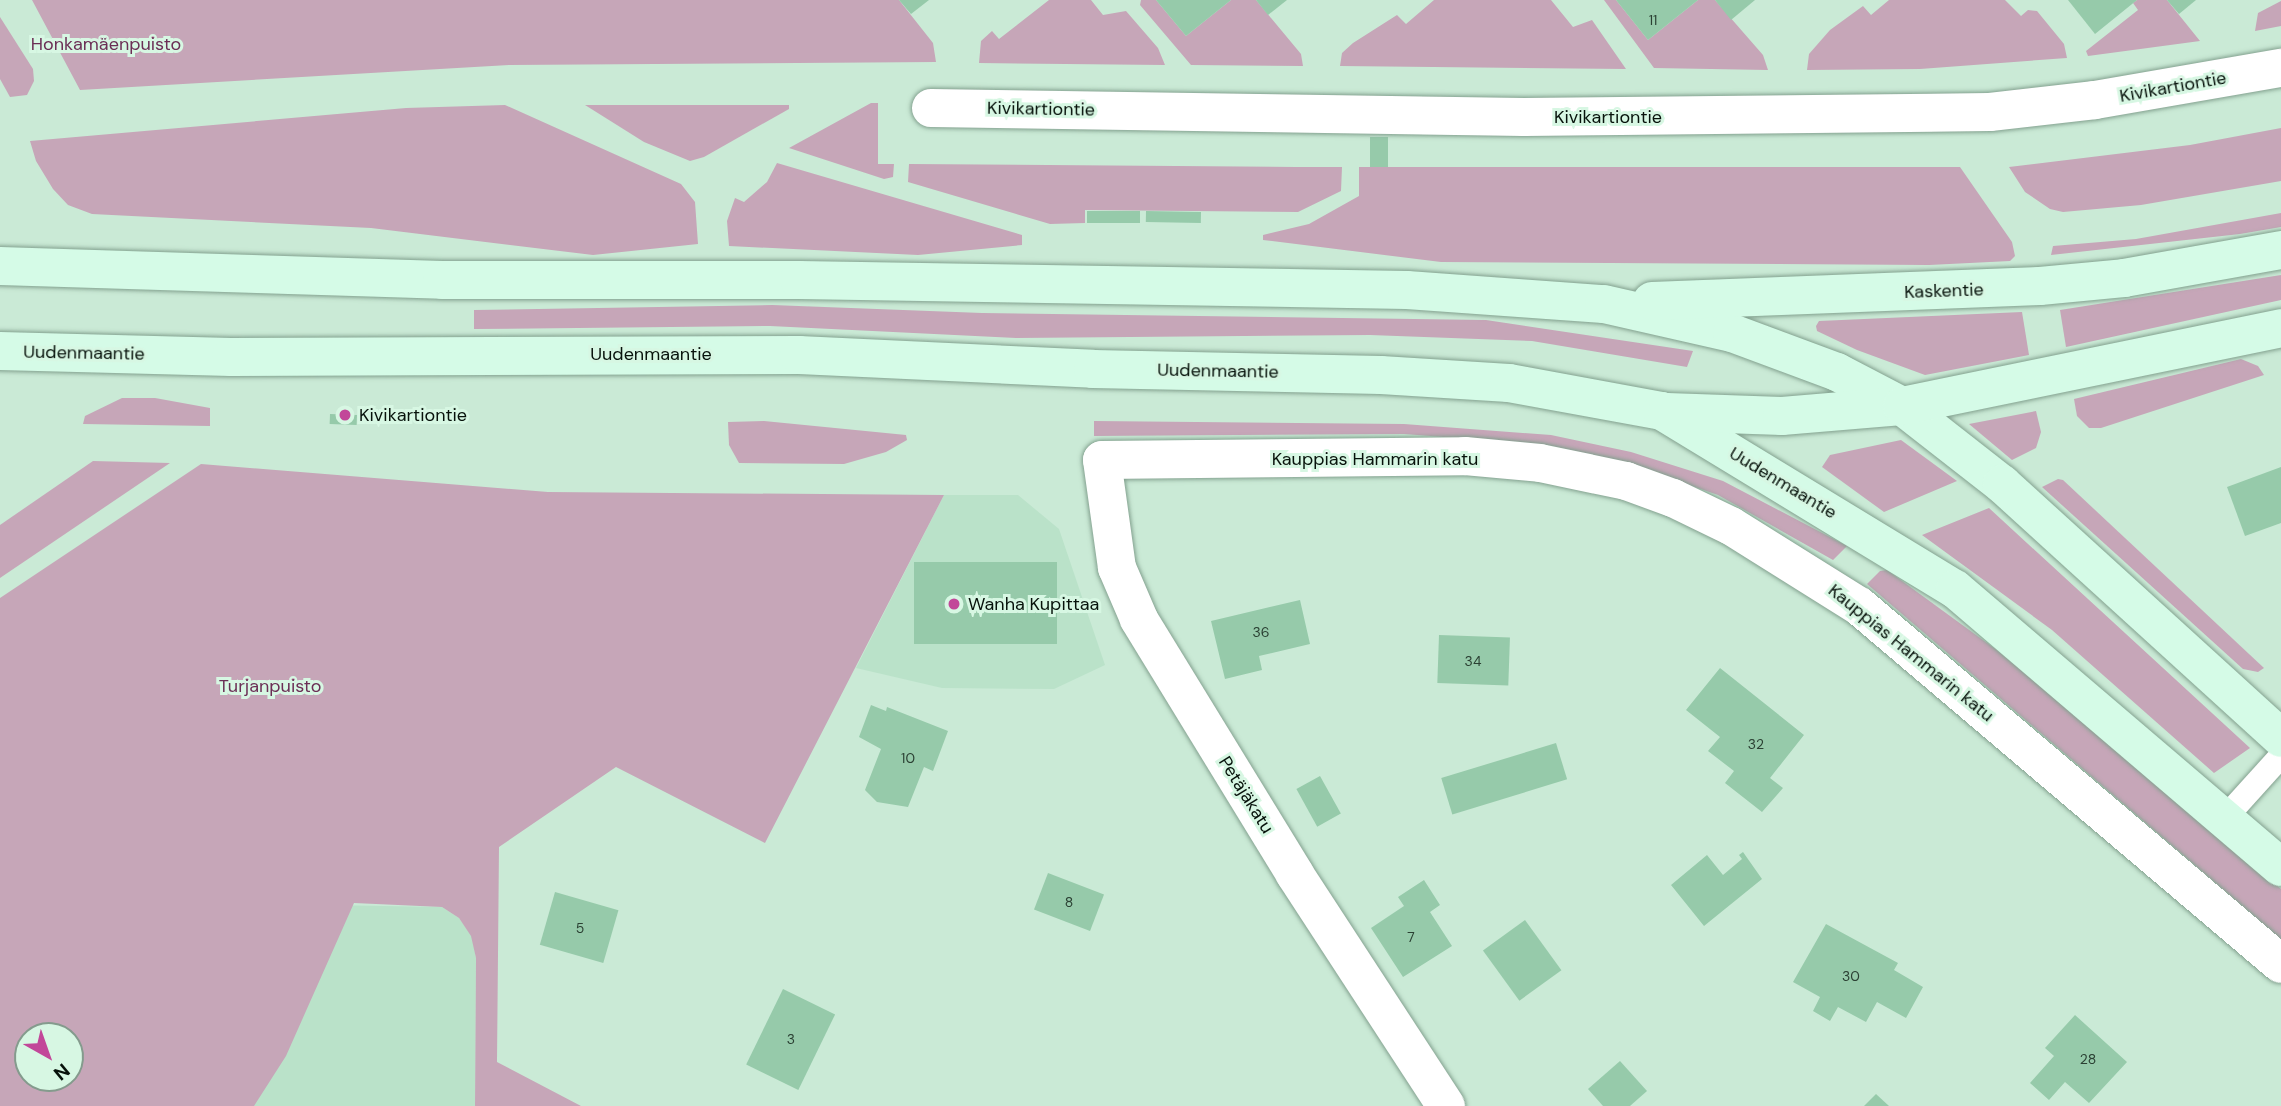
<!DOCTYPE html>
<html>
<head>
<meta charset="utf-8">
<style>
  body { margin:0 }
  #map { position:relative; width:2281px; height:1106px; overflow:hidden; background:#caead6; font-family:"DM Sans",sans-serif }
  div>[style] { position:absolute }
  .built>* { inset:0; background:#bae2c9 }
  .green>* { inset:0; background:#c6a6b8 }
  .building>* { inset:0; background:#96caaa; transform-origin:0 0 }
  .roads { filter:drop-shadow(0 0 2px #83a18f) drop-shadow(0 0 2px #83a18f) }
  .lane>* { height:24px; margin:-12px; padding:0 12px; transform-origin:12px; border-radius:12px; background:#fff }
  .street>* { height:38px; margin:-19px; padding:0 19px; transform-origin:19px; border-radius:19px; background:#fff }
  .secondary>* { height:38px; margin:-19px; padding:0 19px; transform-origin:19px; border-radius:19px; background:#d5fbe7 }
  .dots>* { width:19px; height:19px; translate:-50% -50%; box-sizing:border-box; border:4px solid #d7f7e3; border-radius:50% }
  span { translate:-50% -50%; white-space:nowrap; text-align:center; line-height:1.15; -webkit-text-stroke:6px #d7f7e3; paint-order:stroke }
  .number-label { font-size:14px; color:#2b4033 }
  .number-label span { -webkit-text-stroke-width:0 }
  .park-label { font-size:18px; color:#6b2e55 }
  .street-label { font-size:18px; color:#07120b }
  .poi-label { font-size:18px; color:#07120b }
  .left { translate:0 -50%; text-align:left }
  .north { position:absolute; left:14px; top:1022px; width:70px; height:70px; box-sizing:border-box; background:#d7f7e3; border:2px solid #849b8d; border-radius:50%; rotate:140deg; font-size:19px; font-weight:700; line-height:28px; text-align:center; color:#07120b }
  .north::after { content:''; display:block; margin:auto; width:24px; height:32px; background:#c24799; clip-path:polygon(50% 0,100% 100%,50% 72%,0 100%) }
</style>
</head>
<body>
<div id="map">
  <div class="built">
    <div style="clip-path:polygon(944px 495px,1018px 495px,1059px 529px,1105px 665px,1054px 689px,942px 688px,856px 668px)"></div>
    <div style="clip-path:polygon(evenodd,48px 900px,442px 907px,459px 918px,472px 936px,476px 958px,475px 1106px,0 1106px,0 912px,48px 900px,28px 1036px,70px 1036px,70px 1078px,28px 1078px,28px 1036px)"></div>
  </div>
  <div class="green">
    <div style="clip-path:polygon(32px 0,899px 0,933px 43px,936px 62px,509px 65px,80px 90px)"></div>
    <div style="clip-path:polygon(1049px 0,1091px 0,1103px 15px,1126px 11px,1158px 48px,1165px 65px,979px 63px,981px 41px,992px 31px,999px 39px)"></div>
    <div style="clip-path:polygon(1141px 0,1156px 0,1186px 36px,1231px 0,1256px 0,1301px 54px,1303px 66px,1191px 65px,1140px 5px)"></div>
    <div style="clip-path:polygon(1434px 0,1551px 0,1573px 27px,1592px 20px,1626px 69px,1340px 66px,1342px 53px,1353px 43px,1397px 15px,1406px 24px)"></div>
    <div style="clip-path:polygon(1604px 0,1616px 0,1648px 40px,1698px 0,1715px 0,1763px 55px,1768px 70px,1654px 68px)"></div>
    <div style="clip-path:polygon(1889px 0,2005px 0,2021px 16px,2028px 10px,2037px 11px,2064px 44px,2067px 58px,1920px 69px,1807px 70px,1809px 54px,1830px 30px,1863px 6px,1871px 15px)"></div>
    <div style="clip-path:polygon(2137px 0,2167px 0,2200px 41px,2088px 56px,2086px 51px,2138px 10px,2133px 3px)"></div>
    <div style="clip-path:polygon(2281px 1px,2281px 26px,2255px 31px,2258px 13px)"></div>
    <div style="clip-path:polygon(0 17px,33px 69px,34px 81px,27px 95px,10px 97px,0 79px)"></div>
    <div style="clip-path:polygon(871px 103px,878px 103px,878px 164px,894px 164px,893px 177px,884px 179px,789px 148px)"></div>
    <div style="clip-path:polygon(505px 105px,681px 184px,695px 202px,698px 244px,593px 255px,371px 228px,92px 214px,68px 205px,53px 189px,36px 161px,30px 141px,406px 108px)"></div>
    <div style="clip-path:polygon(585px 105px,789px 105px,789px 109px,704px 157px,690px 161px,644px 142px)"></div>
    <div style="clip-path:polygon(2281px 128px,2281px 181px,2141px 205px,2063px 212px,2050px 209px,2025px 192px,2009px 167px,2190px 145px)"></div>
    <div style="clip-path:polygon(777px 163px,1022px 235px,1022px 245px,918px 255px,729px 246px,727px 221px,735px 198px,744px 202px,767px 182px)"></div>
    <div style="clip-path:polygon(909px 164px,1296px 167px,1342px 167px,1341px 191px,1298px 212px,1085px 210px,1085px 223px,1050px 224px,908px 182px)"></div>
    <div style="clip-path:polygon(1359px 167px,1960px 167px,2012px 242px,2015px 256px,2010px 261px,1929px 265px,1441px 262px,1263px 240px,1263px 235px,1309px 224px,1359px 196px)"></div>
    <div style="clip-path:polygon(2281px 213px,2281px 227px,2240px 234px,2051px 255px,2053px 246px,2136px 239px)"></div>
    <div style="clip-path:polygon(2281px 275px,2281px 300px,2066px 347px,2060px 310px)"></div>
    <div style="clip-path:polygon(772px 305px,982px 313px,1486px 320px,1693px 351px,1687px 367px,1532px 341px,1370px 335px,1016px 338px,770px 326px,474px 329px,474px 310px)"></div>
    <div style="clip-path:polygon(2022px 312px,2029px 355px,1925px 375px,1857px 350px,1817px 331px,1816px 326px,1819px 321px)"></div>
    <div style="clip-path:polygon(2241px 359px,2258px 366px,2264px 375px,2101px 428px,2089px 428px,2077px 416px,2074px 399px)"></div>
    <div style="clip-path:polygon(122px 398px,155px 398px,210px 408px,210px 426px,83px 424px,85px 416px)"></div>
    <div style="clip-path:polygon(2036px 411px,2041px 432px,2036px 448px,2012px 460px,1969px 424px)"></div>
    <div style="clip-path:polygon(764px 421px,906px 435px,907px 440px,886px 452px,844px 464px,739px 463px,729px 445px,728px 422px)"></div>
    <div style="clip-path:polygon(1094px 421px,1404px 424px,1551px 435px,1631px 452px,1723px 481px,1847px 546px,1833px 560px,1718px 495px,1629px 464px,1548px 445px,1404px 434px,1094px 436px)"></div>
    <div style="clip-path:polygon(1901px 440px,1957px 481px,1884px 512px,1822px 467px,1830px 455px)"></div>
    <div style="clip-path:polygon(93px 461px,170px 463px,0 578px,0 525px)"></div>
    <div style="clip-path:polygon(evenodd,201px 464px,548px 492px,944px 495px,765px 843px,616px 767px,499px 847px,497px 1062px,581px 1106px,475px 1106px,476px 958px,471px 936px,459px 918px,442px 907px,354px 903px,286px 1056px,254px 1106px,0 1106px,0 598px,201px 464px,70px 1036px,70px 1078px,28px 1078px,28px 1036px,70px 1036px)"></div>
    <div style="clip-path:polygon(2058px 479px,2063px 480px,2264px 668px,2258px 672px,2243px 669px,2042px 487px)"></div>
    <div style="clip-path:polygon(1989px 508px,2250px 748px,2214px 773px,2052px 630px,1922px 535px)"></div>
    <div style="clip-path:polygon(1887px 570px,1998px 651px,2281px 889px,2281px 939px,1867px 584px,1880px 571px)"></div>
  </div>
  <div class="building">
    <div style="clip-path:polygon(899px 0,929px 0,911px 14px)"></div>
    <div style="clip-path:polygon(1156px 0,1231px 0,1186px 36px)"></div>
    <div style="clip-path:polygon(1256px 0,1287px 0,1268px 15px)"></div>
    <div style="clip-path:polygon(1616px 0,1698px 0,1648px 40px)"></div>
    <div style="clip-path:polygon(1715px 0,1755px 0,1731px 20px)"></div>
    <div style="clip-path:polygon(2068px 0,2137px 0,2095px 34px)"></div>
    <div style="clip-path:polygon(2167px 0,2196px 0,2179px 14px)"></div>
    <div style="left:1370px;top:137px;width:18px;height:30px"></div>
    <div style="left:1140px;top:211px;width:12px;height:53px;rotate:90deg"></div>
    <div style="left:1146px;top:211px;width:55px;height:11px;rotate:1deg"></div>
    <div style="left:330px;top:414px;width:27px;height:10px;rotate:2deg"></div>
    <div style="clip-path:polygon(2281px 467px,2281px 523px,2245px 536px,2227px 487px)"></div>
    <div style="left:914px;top:562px;width:143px;height:82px"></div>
    <div style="clip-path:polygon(1300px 600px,1310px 644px,1259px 656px,1262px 670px,1225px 679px,1211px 621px)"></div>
    <div style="left:1439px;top:635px;width:71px;height:48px;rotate:2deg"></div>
    <div style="clip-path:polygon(1720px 668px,1804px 735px,1770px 778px,1783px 788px,1762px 812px,1725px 783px,1734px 771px,1708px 751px,1720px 737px,1686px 710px)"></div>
    <div style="clip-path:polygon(871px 705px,886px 711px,887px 707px,948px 731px,933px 771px,924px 767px,908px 807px,877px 802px,865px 790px,881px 749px,859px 737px)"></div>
    <div style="left:1556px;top:743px;width:38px;height:120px;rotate:73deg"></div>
    <div style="left:1320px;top:776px;width:43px;height:27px;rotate:61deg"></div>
    <div style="clip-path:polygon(1743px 852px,1762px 879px,1704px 926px,1671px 885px,1707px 855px,1723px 875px,1742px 859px,1739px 855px)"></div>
    <div style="left:1048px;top:873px;width:60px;height:39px;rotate:21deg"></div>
    <div style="clip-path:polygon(1424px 880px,1440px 905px,1430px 912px,1452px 946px,1403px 977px,1371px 928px,1404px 906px,1398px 897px)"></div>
    <div style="left:555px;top:892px;width:66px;height:55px;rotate:16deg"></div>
    <div style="left:1525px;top:920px;width:62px;height:52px;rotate:54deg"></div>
    <div style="clip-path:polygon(1826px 924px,1898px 963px,1894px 970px,1923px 987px,1906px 1018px,1877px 1002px,1866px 1022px,1838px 1007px,1830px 1021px,1813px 1011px,1820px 997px,1793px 982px)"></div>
    <div style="left:783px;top:989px;width:58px;height:84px;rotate:26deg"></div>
    <div style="clip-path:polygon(2075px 1015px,2127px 1062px,2089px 1103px,2065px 1082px,2049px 1100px,2030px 1083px,2054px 1056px,2045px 1048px)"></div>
    <div style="clip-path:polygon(1620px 1061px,1647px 1091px,1630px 1106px,1603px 1106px,1588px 1089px)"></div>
    <div style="clip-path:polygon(1876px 1094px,1889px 1106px,1864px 1106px)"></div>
  </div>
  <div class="roads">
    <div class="lane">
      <div style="left:2224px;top:819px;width:85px;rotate:-47.9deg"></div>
    </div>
    <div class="street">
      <div style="left:931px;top:108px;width:593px;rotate:0.87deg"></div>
      <div style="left:1524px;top:117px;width:466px;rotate:-0.6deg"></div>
      <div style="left:1990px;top:112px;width:106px;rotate:-6.5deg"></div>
      <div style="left:2095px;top:100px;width:189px;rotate:-9.8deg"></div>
      <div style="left:1446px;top:1106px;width:277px;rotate:-123.1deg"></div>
      <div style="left:1295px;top:874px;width:299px;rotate:-121.5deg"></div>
      <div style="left:1139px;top:619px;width:56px;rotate:-113.3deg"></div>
      <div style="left:1117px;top:568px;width:109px;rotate:-97.9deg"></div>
      <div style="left:1102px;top:460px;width:363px;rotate:-0.6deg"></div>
      <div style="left:1465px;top:456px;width:75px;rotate:5.3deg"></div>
      <div style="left:1540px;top:463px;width:88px;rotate:11.8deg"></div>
      <div style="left:1626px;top:481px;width:50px;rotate:19.9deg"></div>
      <div style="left:1673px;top:498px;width:64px;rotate:25.8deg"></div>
      <div style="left:1731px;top:526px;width:151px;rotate:32deg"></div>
      <div style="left:1859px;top:606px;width:553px;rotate:40.31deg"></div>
    </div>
    <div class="secondary">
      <div style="left:0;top:266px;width:442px;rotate:1.8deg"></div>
      <div style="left:442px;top:280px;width:357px"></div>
      <div style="left:799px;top:280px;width:608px;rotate:0.94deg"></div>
      <div style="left:1407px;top:290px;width:197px;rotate:4.1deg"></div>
      <div style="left:1604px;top:304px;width:131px;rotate:12.8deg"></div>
      <div style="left:1732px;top:333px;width:112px;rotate:20.4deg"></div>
      <div style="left:1837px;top:372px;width:73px;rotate:27.6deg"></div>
      <div style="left:1902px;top:406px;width:127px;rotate:38deg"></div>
      <div style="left:2002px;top:484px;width:377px;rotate:42.3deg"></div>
      <div style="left:1652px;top:301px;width:388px;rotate:-2.2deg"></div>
      <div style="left:2040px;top:286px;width:84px;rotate:-5.4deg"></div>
      <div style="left:2124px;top:278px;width:159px;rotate:-10.1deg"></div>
      <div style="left:0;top:351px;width:231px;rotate:1.5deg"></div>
      <div style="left:231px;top:357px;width:568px;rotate:-0.2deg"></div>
      <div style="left:799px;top:355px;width:294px;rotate:2.7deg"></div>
      <div style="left:1093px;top:369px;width:288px;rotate:1.2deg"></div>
      <div style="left:1381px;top:375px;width:128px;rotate:3.6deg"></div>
      <div style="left:1509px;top:383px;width:156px;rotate:10.4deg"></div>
      <div style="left:1662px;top:411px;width:343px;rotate:31.3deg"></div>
      <div style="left:1955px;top:589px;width:428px;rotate:40.5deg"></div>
      <div style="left:1667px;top:412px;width:115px;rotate:2deg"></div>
      <div style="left:1782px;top:416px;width:120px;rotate:-4.8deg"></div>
      <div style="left:1902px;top:406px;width:387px;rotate:-11.6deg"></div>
    </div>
  </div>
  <div class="dots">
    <div style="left:345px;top:415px;background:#c24799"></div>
    <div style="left:954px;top:604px;background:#c24799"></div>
  </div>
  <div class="number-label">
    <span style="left:1653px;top:20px">11</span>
    <span style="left:1261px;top:632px">36</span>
    <span style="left:1473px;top:661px">34</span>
    <span style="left:1756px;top:744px">32</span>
    <span style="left:908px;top:758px">10</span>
    <span style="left:1069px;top:902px">8</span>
    <span style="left:580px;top:928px">5</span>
    <span style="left:1411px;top:937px">7</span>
    <span style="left:1851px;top:976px">30</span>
    <span style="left:791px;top:1039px">3</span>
    <span style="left:2088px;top:1059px">28</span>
  </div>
  <div class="park-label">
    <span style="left:106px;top:44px">Honkamäenpuisto</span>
    <span style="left:270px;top:686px">Turjanpuisto</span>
  </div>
  <div class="street-label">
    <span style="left:2173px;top:87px;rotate:-10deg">Kivikartiontie</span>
    <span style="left:1041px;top:109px;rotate:1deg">Kivikartiontie</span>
    <span style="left:1608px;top:117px">Kivikartiontie</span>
    <span style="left:1944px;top:291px;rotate:-2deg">Kaskentie</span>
    <span style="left:84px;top:353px;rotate:1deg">Uudenmaantie</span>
    <span style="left:651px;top:354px">Uudenmaantie</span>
    <span style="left:1218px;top:371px;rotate:1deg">Uudenmaantie</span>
    <span style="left:1375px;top:459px">Kauppias Hammarin katu</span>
    <span style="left:1783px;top:483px;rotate:31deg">Uudenmaantie</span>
    <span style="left:1911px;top:653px;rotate:39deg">Kauppias Hammarin katu</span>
    <span style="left:1246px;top:795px;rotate:58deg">Petäjäkatu</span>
  </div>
  <div class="poi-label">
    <span class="left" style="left:359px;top:415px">Kivikartiontie</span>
    <span class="left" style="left:968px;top:604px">Wanha Kupittaa</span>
  </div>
  <div class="north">N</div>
</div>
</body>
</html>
